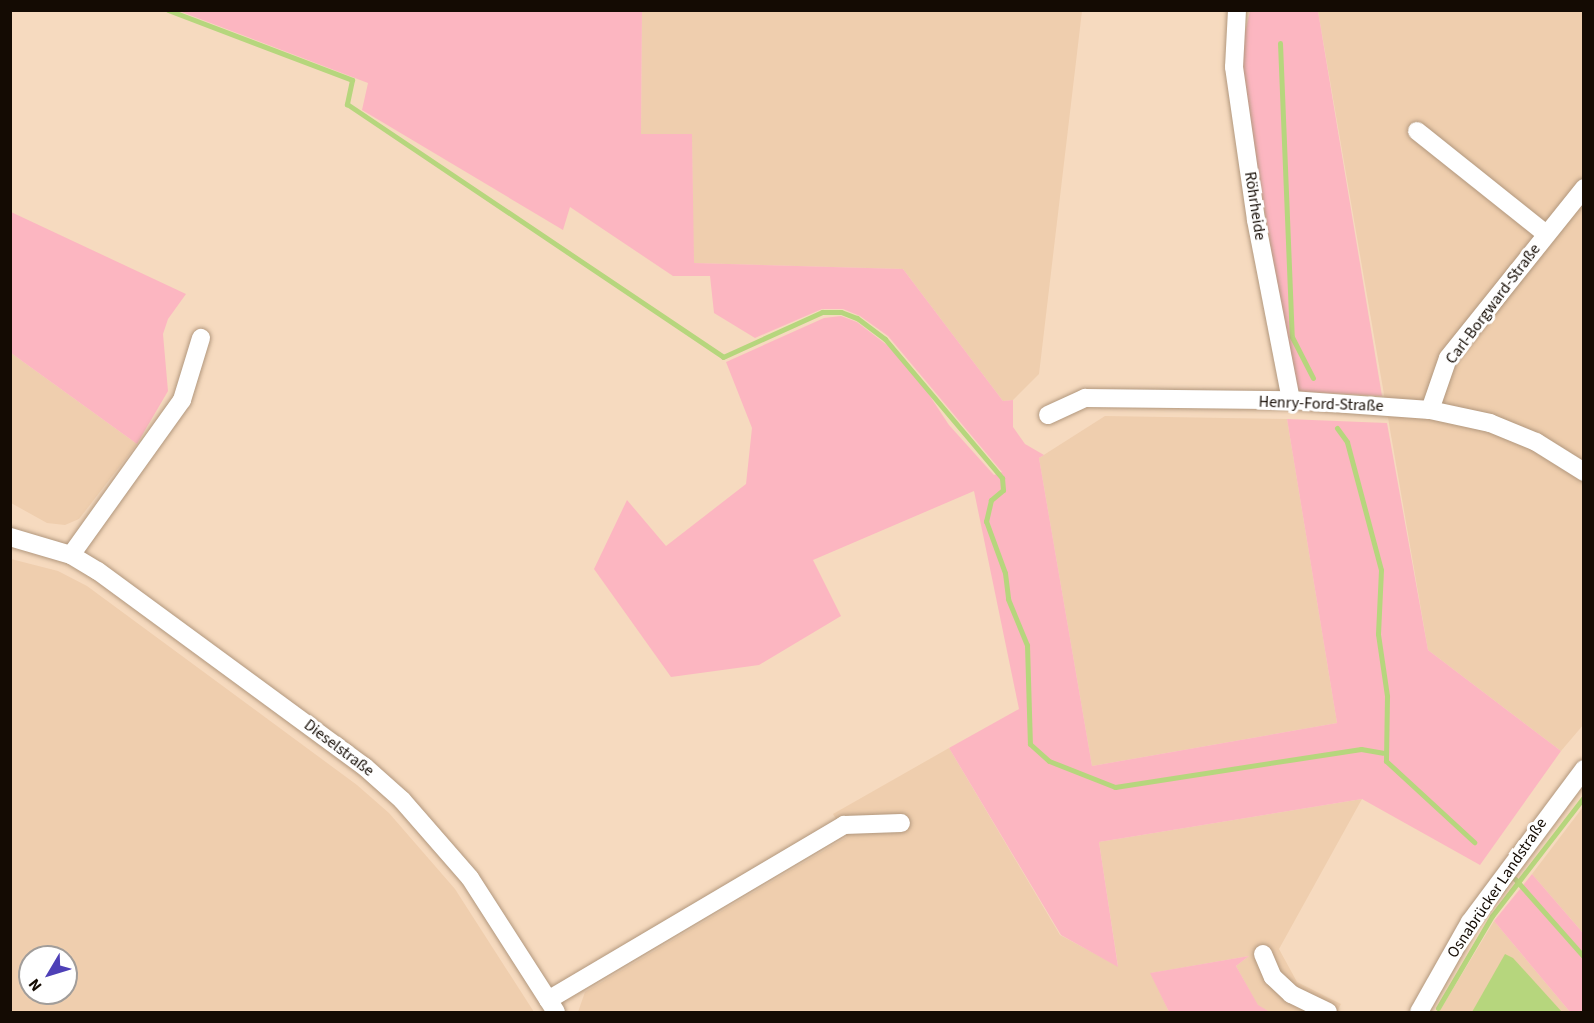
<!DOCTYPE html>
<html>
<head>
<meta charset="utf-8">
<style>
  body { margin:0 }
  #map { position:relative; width:1594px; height:1023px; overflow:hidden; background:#f6dabf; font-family:"Source Sans 3",sans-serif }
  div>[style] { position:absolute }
  .built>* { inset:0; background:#efceae }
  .green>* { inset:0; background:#fcb6c1 }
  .water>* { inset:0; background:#b6d67d }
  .stream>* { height:5px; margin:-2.5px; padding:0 2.5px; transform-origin:2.5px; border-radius:2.5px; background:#b6d67d }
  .roads { filter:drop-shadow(0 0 2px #b1977d) drop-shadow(0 0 2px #b1977d) }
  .minor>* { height:18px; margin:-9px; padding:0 9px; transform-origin:9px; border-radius:9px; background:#fff }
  span { translate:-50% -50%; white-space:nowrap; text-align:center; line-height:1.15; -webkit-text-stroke:6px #fff; paint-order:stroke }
  .street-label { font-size:16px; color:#140b03 }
  .frame { position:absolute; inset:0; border:12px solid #140b03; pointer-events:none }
  .north { position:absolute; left:18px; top:945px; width:60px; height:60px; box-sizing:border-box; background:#fff; border:2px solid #a19d9a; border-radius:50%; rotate:232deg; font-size:16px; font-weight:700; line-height:24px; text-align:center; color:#140b03 }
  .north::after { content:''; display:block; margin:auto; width:21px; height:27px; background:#4e40b7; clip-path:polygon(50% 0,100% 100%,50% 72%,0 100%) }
</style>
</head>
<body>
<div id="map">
  <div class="built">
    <div style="clip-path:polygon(642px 11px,1082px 11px,1039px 374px,1013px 400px,1003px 401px,903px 269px,693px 263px,692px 134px,641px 135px)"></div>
    <div style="clip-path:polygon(1318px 11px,1583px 11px,1584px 724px,1561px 751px,1428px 650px)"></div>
    <div style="clip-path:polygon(11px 353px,137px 444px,79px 519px,65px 525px,47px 523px,11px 503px)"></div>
    <div style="clip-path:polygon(1105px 416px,1287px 419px,1337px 723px,1092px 766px,1039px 458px)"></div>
    <div style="clip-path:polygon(evenodd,11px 559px,58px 571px,87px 586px,357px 785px,389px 813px,455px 889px,534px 1012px,11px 1012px,11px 559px,30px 957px,66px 957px,66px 993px,30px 993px,30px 957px)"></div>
    <div style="clip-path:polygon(949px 748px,1060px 935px,1118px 966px,1099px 842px,1362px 799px,1279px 949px,1297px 982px,1341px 1004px,1337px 1012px,1270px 1012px,1258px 1006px,1236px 966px,1249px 956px,1151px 973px,1169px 1012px,578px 1012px,585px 992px,847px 837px,833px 814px)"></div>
    <div style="clip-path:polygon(1583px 807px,1583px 933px,1532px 874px)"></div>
    <div style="clip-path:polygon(1494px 921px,1570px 1012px,1439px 1012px)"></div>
  </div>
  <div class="green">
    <div style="clip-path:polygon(179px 11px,642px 11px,641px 134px,692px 134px,694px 263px,903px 269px,1003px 401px,1013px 400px,1013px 427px,1025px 444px,1044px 455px,1039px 458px,1092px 766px,1337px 723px,1287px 419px,1387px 423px,1428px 650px,1561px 751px,1480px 865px,1362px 799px,1099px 842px,1118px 967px,1061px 935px,949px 748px,1019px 709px,974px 491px,813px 560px,841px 616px,759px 665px,671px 677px,594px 569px,627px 500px,666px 546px,746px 484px,752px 428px,726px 362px,824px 318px,841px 316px,857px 322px,887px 345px,918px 378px,949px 425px,994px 475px,1002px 472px,888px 336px,860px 316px,843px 309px,822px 309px,755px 338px,714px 313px,710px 276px,673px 276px,570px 207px,563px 230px,362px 110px,368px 83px)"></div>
    <div style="clip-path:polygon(1250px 11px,1318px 11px,1382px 396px,1295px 391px,1239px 59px)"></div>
    <div style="clip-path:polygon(11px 212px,186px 294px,168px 319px,163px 334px,168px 391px,137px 444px,11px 353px)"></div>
    <div style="clip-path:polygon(1532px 874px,1583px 933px,1583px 1012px,1570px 1012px,1494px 921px)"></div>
    <div style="clip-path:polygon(1249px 956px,1236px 966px,1258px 1005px,1270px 1012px,1169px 1012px,1150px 973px)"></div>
  </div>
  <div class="water">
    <div style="clip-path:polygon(1505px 954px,1513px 958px,1562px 1012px,1472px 1012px)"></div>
  </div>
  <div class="stream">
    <div style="left:168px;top:10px;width:197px;rotate:20.8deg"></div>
    <div style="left:352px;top:80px;width:25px;rotate:102deg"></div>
    <div style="left:347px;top:104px;width:453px;rotate:33.9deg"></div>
    <div style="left:723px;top:357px;width:109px;rotate:-24.4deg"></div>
    <div style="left:822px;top:312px;width:19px"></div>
    <div style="left:841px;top:312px;width:17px;rotate:21deg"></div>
    <div style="left:857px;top:318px;width:35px;rotate:37deg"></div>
    <div style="left:885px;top:339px;width:182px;rotate:49.9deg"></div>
    <div style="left:1002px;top:478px;width:12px;rotate:85deg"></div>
    <div style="left:1003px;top:490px;width:16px;rotate:140deg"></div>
    <div style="left:991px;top:500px;width:22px;rotate:103deg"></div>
    <div style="left:986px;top:521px;width:55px;rotate:69.9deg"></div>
    <div style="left:1005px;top:573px;width:26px;rotate:83deg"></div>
    <div style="left:1008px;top:599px;width:50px;rotate:67.6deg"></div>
    <div style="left:1027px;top:645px;width:99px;rotate:88.3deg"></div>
    <div style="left:1030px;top:744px;width:25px;rotate:42deg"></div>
    <div style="left:1049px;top:761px;width:71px;rotate:21.5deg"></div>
    <div style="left:1115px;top:787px;width:249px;rotate:-8.8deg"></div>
    <div style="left:1361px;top:749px;width:22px;rotate:10deg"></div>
    <div style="left:1280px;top:43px;width:294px;rotate:87.7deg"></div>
    <div style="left:1292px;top:337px;width:46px;rotate:62.9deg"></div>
    <div style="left:1337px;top:428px;width:17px;rotate:54deg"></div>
    <div style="left:1347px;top:442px;width:132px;rotate:75.1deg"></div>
    <div style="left:1381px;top:570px;width:64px;rotate:92.7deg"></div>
    <div style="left:1378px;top:634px;width:63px;rotate:81.7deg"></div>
    <div style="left:1387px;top:696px;width:65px;rotate:90.9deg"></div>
    <div style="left:1386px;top:761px;width:120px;rotate:42.6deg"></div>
    <div style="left:1515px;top:879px;width:104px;rotate:48.5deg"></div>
    <div style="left:1438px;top:1008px;width:107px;rotate:-59.6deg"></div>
    <div style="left:1492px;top:916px;width:150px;rotate:-52.3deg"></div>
  </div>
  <div class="roads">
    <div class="minor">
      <div style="left:1237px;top:10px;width:57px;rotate:93deg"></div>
      <div style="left:1234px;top:67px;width:155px;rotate:81.8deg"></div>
      <div style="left:1256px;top:220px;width:183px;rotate:79deg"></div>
      <div style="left:1417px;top:131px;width:165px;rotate:38.6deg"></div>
      <div style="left:1430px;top:410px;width:55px;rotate:-70.9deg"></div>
      <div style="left:1448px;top:358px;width:218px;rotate:-51.3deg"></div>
      <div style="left:1048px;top:415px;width:41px;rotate:-24.7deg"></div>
      <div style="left:1085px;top:398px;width:206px;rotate:0.6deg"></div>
      <div style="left:1291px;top:400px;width:139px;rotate:4.1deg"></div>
      <div style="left:1430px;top:410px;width:61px;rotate:12.2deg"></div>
      <div style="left:1490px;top:423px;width:50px;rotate:22.4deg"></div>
      <div style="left:1536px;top:442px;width:57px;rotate:32deg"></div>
      <div style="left:10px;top:537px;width:64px;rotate:16.4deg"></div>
      <div style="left:71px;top:555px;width:31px;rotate:31deg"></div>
      <div style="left:98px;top:571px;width:331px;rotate:36.3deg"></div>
      <div style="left:365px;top:767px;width:50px;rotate:41.7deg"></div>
      <div style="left:402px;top:800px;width:103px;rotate:48.9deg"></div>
      <div style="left:470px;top:878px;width:159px;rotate:57.3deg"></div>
      <div style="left:71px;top:555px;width:191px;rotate:-54.4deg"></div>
      <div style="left:182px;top:400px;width:65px;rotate:-73deg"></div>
      <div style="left:1263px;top:954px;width:25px;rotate:67deg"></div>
      <div style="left:1273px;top:977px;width:25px;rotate:43deg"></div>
      <div style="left:1291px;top:994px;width:41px;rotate:25.9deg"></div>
      <div style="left:548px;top:1000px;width:344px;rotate:-30.6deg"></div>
      <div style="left:844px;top:825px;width:57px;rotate:-2deg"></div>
      <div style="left:1419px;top:1012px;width:103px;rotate:-60.5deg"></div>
      <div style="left:1470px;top:922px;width:191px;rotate:-53.3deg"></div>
    </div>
  </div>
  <div class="street-label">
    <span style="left:1255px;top:206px;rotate:81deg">Röhrheide</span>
    <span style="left:1493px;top:304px;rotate:-53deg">Carl-Borgward-Straße</span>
    <span style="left:1321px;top:404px;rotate:2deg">Henry-Ford-Straße</span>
    <span style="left:339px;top:748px;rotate:37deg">Dieselstraße</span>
    <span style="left:1497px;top:888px;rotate:-56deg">Osnabrücker Landstraße</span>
  </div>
  <div class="frame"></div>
  <div class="north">N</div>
</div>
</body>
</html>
